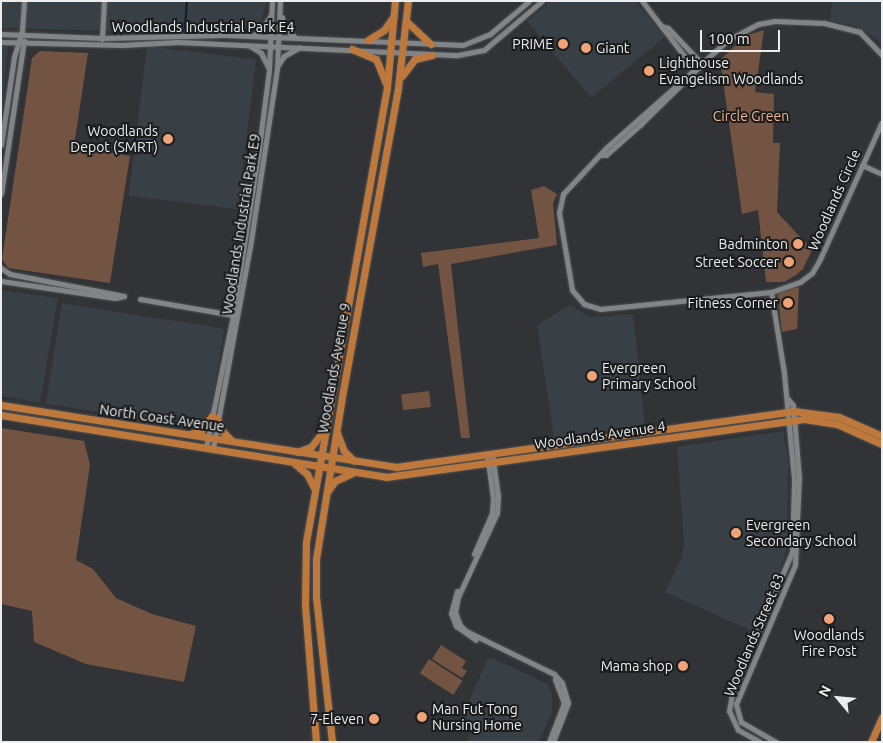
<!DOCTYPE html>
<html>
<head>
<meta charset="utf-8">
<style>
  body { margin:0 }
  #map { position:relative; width:883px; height:743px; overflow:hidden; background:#313336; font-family:Ubuntu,sans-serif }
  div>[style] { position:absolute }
  .built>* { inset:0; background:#383f45; transform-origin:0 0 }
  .green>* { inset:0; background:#735341; transform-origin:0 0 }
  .stream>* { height:2px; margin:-1px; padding:0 1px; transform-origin:1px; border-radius:1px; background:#062037 }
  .roads { filter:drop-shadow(0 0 1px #505254) drop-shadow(0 0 1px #505254) }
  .minor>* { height:5px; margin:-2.5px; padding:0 2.5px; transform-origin:2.5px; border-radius:2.5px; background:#828588 }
  .major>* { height:7px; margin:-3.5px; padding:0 3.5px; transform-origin:3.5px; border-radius:3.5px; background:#be783c }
  .dots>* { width:14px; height:14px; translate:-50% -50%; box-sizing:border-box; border:2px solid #1a1b1c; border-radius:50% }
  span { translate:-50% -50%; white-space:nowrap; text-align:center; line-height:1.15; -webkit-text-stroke:4px #1a1b1c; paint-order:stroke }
  .street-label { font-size:14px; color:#ecedef }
  .poi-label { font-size:14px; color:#ecedef }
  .right { translate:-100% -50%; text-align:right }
  .left { translate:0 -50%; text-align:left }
  .park-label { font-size:14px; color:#f1b492 }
  .frame { position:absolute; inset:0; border:2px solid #ecedef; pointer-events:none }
  .north { position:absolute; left:813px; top:673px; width:50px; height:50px; -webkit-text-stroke:4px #1a1b1c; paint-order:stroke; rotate:298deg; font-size:14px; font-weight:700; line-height:20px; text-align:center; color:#ecedef }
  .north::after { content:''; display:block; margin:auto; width:18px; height:22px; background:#ecedef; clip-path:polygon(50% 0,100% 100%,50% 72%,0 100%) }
  .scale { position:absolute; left:700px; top:30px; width:80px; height:22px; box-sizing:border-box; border:2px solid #ecedef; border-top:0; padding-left:6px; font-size:15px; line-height:18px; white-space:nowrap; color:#ecedef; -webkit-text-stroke:4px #1a1b1c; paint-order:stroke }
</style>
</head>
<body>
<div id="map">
  <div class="built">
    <div style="clip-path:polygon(1px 1px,267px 1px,261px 21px,247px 28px,145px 32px,1px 28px)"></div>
    <div style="clip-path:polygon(550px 1px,635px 1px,665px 37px,591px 98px,527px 21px)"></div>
    <div style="clip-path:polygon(832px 1px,882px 1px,882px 45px,876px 38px,853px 25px,830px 21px)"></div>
    <div style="clip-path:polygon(1px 46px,8px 46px,1px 129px)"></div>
    <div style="left:147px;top:46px;width:110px;height:151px;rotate:7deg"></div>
    <div style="clip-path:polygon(1px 290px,58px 298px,40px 403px,1px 396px)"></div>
    <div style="left:62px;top:303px;width:164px;height:102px;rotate:9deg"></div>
    <div style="clip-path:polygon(570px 305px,590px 317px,633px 314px,645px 427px,554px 438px,537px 325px)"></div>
    <div style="clip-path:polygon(783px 431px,788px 461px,787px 547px,779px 576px,752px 631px,665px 592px,682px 557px,684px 542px,677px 447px)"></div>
    <div style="clip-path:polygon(492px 658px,547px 684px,552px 692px,552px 713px,539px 742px,467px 742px,475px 723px,462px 717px,487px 660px)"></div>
  </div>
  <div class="green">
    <div style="clip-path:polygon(764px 30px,755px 92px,774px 94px,773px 143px,780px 143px,777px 212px,812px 250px,803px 269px,796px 275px,784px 282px,766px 282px,758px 210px,742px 214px,720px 60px,745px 36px)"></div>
    <div style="clip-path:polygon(40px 51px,88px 53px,74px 146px,130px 156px,110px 283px,8px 268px,2px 259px,32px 58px)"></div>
    <div style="clip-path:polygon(544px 186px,557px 194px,553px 203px,557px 245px,451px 264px,470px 438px,461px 438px,438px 264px,423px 267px,421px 253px,539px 238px,531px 190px)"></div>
    <div style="clip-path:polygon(799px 287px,797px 329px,782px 332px,777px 290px)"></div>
    <div style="left:429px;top:391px;width:16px;height:28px;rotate:83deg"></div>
    <div style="clip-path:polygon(1px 428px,84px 441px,90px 465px,76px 560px,93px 569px,116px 598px,152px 614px,196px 626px,184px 682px,86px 664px,34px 642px,32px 611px,1px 604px)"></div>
    <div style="clip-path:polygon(441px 645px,466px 661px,462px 668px,467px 671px,462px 678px,432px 659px)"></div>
    <div style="left:429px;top:659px;width:40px;height:17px;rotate:33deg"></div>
  </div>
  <div class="stream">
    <div style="left:185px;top:28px;width:27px;rotate:-86deg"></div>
  </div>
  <div class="roads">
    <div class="minor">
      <div style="left:642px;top:1px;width:87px;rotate:52.5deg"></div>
      <div style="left:282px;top:17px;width:12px;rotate:76deg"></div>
      <div style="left:285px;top:29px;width:11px;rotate:38deg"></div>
      <div style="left:661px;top:26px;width:7px;rotate:16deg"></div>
      <div style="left:668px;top:28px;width:50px;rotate:46.6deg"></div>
      <div style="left:1px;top:34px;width:101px;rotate:2.3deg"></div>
      <div style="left:102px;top:38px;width:123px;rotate:-1.4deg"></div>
      <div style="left:225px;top:35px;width:238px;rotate:2.4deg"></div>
      <div style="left:463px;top:45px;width:29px;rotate:-22deg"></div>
      <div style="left:490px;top:34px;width:51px;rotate:-40.2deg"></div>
      <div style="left:252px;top:36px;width:9px;rotate:-32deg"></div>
      <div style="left:260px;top:31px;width:19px;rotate:-55deg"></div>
      <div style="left:102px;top:39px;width:38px;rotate:-87deg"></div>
      <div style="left:1px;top:42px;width:121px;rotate:1.4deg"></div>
      <div style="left:122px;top:45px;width:56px;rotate:-3.1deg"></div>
      <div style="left:178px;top:42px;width:280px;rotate:2.7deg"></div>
      <div style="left:458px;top:55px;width:26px;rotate:-11deg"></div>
      <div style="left:484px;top:50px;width:76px;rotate:-40.2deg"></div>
      <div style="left:250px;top:46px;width:13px;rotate:32deg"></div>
      <div style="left:261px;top:53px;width:16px;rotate:63deg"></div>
      <div style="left:882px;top:55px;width:32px;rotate:-134deg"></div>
      <div style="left:860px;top:32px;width:37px;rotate:-166deg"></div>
      <div style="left:824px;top:23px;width:49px;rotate:-177.7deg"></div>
      <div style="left:775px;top:21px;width:17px;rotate:170deg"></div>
      <div style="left:758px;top:24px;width:34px;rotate:152deg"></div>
      <div style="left:728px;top:40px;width:163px;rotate:138.5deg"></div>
      <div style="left:606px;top:148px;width:63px;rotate:133.1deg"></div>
      <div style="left:563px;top:194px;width:19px;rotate:102deg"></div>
      <div style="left:559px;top:213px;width:78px;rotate:80.4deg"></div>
      <div style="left:572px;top:290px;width:18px;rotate:49deg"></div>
      <div style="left:584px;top:304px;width:17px;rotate:17deg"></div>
      <div style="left:600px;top:309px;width:172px;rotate:-5.7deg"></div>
      <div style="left:771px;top:292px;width:31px;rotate:-19deg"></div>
      <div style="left:800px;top:282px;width:15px;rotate:-37deg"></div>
      <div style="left:812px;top:273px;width:16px;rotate:-60deg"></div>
      <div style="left:820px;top:259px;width:150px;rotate:-65.7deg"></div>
      <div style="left:278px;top:65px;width:11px;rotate:-56deg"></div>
      <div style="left:284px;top:56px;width:18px;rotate:-29deg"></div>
      <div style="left:1px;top:145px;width:89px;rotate:-81.6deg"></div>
      <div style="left:14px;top:57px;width:27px;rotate:-73deg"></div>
      <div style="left:22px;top:31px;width:30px;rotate:-86deg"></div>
      <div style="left:601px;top:155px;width:5px"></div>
      <div style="left:606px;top:155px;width:47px;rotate:-41.5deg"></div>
      <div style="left:641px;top:124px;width:93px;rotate:-44.6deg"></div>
      <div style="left:862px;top:165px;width:22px;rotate:24deg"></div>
      <div style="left:1px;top:194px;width:155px;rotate:-81.5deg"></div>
      <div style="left:1px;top:268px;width:11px;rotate:34deg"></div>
      <div style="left:10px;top:274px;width:116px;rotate:10.9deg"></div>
      <div style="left:124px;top:296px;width:9px;rotate:167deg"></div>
      <div style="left:115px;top:298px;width:115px;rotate:-171.5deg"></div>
      <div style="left:140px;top:299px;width:94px;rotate:9.8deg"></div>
      <div style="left:206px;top:447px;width:135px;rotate:-78.4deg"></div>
      <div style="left:233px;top:315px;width:161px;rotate:-81.1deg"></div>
      <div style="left:258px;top:156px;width:87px;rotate:-82.7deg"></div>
      <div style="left:269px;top:70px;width:69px;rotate:-87.5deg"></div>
      <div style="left:213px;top:448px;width:204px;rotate:-79.6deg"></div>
      <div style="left:250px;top:247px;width:181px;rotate:-81.4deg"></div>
      <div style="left:277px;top:68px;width:67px;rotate:-87.4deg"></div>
      <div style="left:492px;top:453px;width:43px;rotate:82.1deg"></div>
      <div style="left:498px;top:496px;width:17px;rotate:93deg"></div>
      <div style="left:497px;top:513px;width:93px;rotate:114.9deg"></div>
      <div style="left:458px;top:597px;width:15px;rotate:101deg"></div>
      <div style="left:455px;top:612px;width:14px;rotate:69deg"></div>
      <div style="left:460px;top:625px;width:8px;rotate:45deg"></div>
      <div style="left:466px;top:631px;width:98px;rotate:26deg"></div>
      <div style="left:554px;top:674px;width:12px;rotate:48deg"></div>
      <div style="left:562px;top:683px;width:21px;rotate:73deg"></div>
      <div style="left:568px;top:703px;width:42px;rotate:111deg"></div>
      <div style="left:474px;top:554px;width:45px;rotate:-66.3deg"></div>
      <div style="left:492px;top:513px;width:15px;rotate:-86deg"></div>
      <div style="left:493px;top:498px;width:44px;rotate:-97.8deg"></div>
      <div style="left:457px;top:591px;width:23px;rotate:105deg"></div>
      <div style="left:451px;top:613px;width:14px;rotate:69deg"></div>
      <div style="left:456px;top:626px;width:24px;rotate:35deg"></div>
      <div style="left:549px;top:742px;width:42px;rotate:-69deg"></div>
      <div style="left:564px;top:703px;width:25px;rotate:-111deg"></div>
      <div style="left:760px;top:742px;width:25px;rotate:-151deg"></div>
      <div style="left:738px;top:730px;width:21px;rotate:-115deg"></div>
      <div style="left:729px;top:711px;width:22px;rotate:-80deg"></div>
      <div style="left:733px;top:689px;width:149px;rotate:-66.7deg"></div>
      <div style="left:792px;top:552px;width:73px;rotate:-88.4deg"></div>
      <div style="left:794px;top:479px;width:106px;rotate:-95.4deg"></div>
      <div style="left:784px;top:373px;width:82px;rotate:-99.1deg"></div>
      <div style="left:776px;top:742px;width:40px;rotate:-150.3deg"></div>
      <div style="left:741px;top:722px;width:19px;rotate:-106deg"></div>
      <div style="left:736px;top:704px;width:151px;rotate:-67deg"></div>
      <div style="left:795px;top:565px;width:87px;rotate:-87.4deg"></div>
      <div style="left:799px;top:478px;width:73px;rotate:-94.7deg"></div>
      <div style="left:793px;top:405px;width:9px;rotate:-131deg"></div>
    </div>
    <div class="major">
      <div style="left:406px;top:21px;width:34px;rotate:43deg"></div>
      <div style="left:368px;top:40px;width:19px;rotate:-32deg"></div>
      <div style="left:384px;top:30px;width:16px;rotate:-55deg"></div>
      <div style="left:352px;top:49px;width:26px;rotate:23deg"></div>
      <div style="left:376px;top:59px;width:27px;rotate:68deg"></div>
      <div style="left:402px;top:76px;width:21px;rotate:-53deg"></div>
      <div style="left:415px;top:59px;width:17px;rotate:-13deg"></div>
      <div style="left:1px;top:405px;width:400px;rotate:8.9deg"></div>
      <div style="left:396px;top:467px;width:401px;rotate:-8deg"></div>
      <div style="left:793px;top:411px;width:46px;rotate:7.4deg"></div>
      <div style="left:839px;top:417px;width:47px;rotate:23.8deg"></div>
      <div style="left:1px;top:415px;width:390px;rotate:9.1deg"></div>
      <div style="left:386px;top:477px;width:422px;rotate:-7.9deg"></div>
      <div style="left:804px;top:419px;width:33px;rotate:9deg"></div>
      <div style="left:837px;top:424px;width:49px;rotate:24deg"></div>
      <div style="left:217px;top:418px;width:11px;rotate:75deg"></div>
      <div style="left:220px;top:429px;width:16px;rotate:45deg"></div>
      <div style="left:337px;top:433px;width:19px;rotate:69deg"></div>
      <div style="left:344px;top:451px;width:14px;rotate:45deg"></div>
      <div style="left:190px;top:434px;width:11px;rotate:-15deg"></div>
      <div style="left:201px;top:431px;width:19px;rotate:-54deg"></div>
      <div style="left:297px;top:452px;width:15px;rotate:-20deg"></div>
      <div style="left:311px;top:447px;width:20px;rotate:-53deg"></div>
      <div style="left:295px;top:464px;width:16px;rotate:40deg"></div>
      <div style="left:307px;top:474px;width:16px;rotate:63deg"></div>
      <div style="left:327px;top:492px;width:14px;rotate:-54deg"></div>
      <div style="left:335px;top:481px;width:19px;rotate:-25deg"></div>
      <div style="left:316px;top:742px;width:138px;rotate:-94.6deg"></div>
      <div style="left:305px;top:604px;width:62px;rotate:-89.1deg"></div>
      <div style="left:306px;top:542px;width:462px;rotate:-79.9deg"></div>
      <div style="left:387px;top:87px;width:86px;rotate:-84.7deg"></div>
      <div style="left:332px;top:742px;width:145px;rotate:-96.3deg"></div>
      <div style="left:316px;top:598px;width:39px;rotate:-90deg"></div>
      <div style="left:316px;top:559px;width:170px;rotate:-80.9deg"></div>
      <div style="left:343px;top:391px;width:309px;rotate:-79.7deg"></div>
      <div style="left:398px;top:87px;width:87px;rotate:-83.4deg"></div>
      <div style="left:871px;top:742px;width:27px;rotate:-66deg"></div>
    </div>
  </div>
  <div class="dots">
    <div style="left:563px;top:44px;background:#efa377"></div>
    <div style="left:586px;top:48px;background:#efa377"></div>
    <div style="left:649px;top:71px;background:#efa377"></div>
    <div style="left:168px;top:139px;background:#efa377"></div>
    <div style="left:798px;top:244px;background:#efa377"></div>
    <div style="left:789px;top:262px;background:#efa377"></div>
    <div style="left:788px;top:303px;background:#efa377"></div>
    <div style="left:592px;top:376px;background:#efa377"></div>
    <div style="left:736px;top:533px;background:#efa377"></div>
    <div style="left:829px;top:619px;background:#efa377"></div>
    <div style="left:683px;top:666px;background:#efa377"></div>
    <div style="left:422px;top:717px;background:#efa377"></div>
    <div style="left:374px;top:719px;background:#efa377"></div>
  </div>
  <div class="street-label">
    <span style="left:203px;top:27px">Woodlands Industrial Park E4</span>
    <span style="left:834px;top:200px;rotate:-66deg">Woodlands Circle</span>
    <span style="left:241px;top:224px;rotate:-81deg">Woodlands Industrial Park E9</span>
    <span style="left:334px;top:368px;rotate:-80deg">Woodlands Avenue 9</span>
    <span style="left:162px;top:418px;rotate:8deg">North Coast Avenue</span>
    <span style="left:600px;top:435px;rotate:-8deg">Woodlands Avenue 4</span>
    <span style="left:754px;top:635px;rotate:-67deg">Woodlands Street 83</span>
  </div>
  <div class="poi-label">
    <span class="right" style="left:553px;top:44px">PRIME</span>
    <span class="left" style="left:596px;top:48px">Giant</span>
    <span class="left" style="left:659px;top:71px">Lighthouse<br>Evangelism Woodlands</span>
    <span class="right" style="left:158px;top:139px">Woodlands<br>Depot (SMRT)</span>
    <span class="right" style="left:788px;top:244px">Badminton</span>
    <span class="right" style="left:779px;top:262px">Street Soccer</span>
    <span class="right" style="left:778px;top:303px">Fitness Corner</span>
    <span class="left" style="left:602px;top:376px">Evergreen<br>Primary School</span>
    <span class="left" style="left:746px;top:533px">Evergreen<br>Secondary School</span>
    <span style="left:829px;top:643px">Woodlands<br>Fire Post</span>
    <span class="right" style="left:673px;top:666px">Mama shop</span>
    <span class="left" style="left:432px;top:717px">Man Fut Tong<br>Nursing Home</span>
    <span class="right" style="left:364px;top:719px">7-Eleven</span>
  </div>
  <div class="park-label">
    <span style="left:751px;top:116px">Circle Green</span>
  </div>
  <div class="frame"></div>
  <div class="north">N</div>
  <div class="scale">100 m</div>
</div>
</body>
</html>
